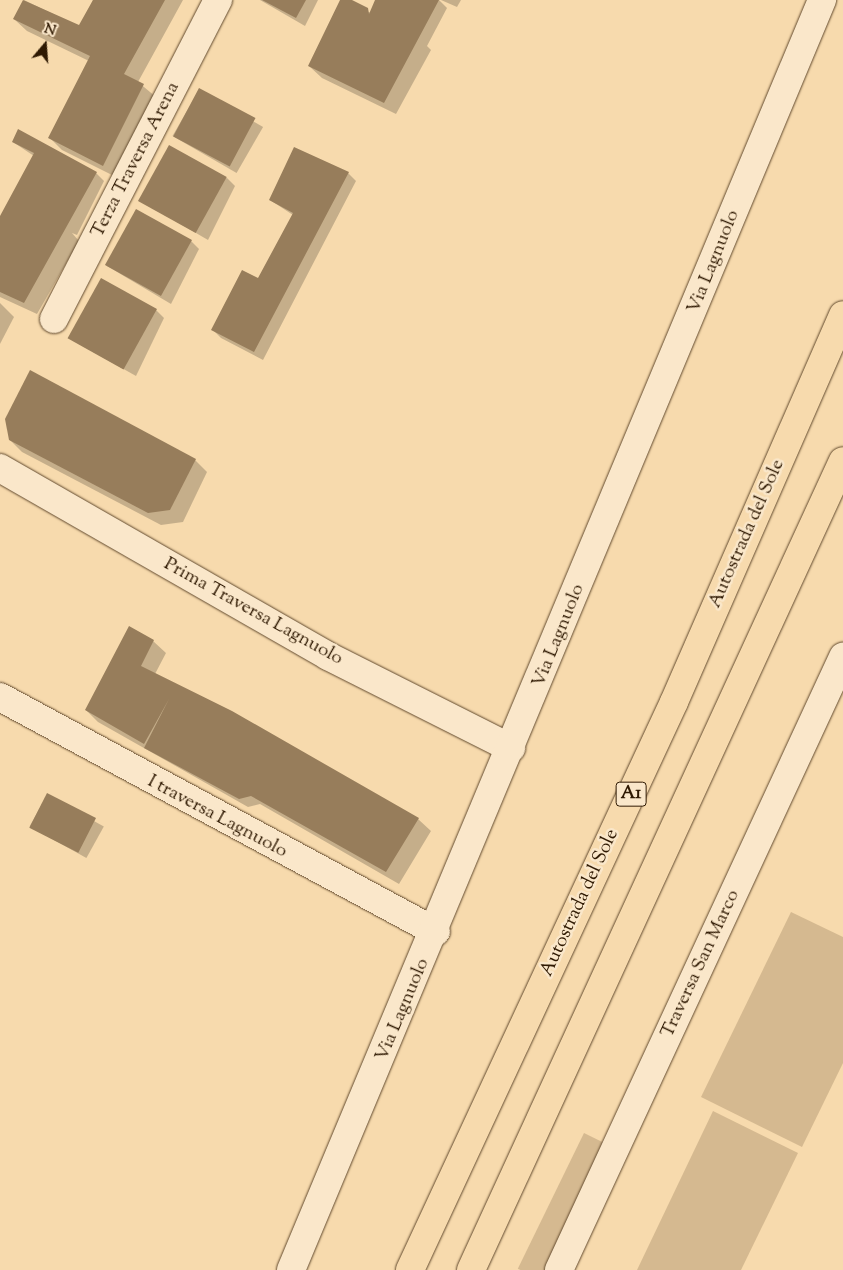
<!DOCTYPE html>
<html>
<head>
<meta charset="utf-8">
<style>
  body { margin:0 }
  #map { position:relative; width:843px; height:1270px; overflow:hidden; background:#f7daad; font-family:"Sorts Mill Goudy",serif }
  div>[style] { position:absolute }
  .green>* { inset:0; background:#d5b990; transform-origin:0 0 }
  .shadow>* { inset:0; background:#0003; transform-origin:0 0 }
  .building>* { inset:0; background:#977d5b; transform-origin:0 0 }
  .roads { filter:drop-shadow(0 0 1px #61492d) drop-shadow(0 0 1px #61492d) }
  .minor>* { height:28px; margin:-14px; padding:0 14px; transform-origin:14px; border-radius:14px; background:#fae7ca }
  .highway>* { height:28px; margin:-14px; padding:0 14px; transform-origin:14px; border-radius:14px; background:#f7daad }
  span { translate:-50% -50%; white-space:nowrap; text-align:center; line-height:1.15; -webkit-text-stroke:5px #fae7ca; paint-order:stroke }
  .shield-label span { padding:1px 4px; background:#fae7ca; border:1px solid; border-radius:4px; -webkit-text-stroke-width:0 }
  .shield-label { font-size:18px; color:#2f1902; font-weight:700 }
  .street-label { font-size:19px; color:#2f1902 }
  .north { position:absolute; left:20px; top:20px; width:50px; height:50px; -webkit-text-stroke:4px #fae7ca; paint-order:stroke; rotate:18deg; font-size:14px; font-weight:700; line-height:20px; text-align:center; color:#2f1902 }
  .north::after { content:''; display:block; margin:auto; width:18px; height:22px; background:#2f1902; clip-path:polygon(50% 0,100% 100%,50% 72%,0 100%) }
</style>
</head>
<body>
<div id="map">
  <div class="green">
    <div style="clip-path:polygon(791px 912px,843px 937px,843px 1063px,802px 1147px,701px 1097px)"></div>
    <div style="clip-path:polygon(713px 1111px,798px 1153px,741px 1270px,637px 1270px)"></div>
    <div style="left:584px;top:1133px;width:30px;height:151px;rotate:26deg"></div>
  </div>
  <div class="shadow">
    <div style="clip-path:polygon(24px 0,80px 27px,93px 0,183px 0,138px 82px,156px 97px,116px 177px,62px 150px,50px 138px,89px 61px,27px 31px,14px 19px)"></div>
    <div style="clip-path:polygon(260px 0,318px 0,305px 26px)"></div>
    <div style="clip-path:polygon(341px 0,371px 13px,376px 0,439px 0,447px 8px,427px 46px,431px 50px,396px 114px,322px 78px,309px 66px)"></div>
    <div style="clip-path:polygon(441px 0,461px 0,457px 7px)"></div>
    <div style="left:199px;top:90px;width:74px;height:53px;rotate:30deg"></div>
    <div style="clip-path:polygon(13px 142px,96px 173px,104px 181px,77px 235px,72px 233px,79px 241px,37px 314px,0 297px,0 219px,34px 156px)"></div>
    <div style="clip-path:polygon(348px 173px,356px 181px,263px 360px,221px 338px,213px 330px,258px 279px,293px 215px,270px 200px)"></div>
    <div style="clip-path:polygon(227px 178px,235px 186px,208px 240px,141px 201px)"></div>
    <div style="clip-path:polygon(191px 241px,199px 249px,171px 304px,107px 266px)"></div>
    <div style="clip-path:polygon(0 303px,14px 317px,0 344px)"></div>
    <div style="clip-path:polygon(156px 310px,164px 318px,136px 376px,72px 340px)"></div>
    <div style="clip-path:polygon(10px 440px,195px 460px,207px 472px,183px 522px,161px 525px,22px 452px)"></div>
    <div style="clip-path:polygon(153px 641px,166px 653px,155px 674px,418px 819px,431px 831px,399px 884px,260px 804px,248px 807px,98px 722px,86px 710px)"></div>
    <div style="left:47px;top:795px;width:65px;height:36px;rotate:29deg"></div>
  </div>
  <div class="building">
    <div style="clip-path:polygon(23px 0,79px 25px,93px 0,165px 0,124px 74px,144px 84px,103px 166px,48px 138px,90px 56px,13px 19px)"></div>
    <div style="clip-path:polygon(262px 0,306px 0,296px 18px)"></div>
    <div style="clip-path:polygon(340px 0,352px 0,368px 8px,369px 14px,375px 0,439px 0,384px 103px,308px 66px)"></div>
    <div style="left:199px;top:88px;width:64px;height:55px;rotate:28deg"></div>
    <div style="clip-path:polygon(18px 129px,97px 172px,24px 303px,0 292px,0 216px,34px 153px,12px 142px)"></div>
    <div style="left:169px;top:145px;width:66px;height:64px;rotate:29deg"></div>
    <div style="clip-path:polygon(294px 147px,349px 172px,254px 352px,211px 330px,242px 270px,258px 278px,293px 213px,269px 200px)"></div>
    <div style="left:136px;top:209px;width:64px;height:64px;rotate:29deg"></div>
    <div style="left:101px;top:278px;width:64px;height:69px;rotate:29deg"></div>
    <div style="clip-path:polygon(30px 370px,196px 459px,170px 510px,148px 513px,9px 440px,5px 419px)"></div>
    <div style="clip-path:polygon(129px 626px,154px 640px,141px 666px,232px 711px,419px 818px,386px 872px,251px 796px,239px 799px,144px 748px,169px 699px,144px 744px,85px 710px)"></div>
    <div style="left:47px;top:793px;width:55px;height:39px;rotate:27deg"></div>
  </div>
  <div class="roads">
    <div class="minor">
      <div style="left:54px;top:319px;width:359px;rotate:-62.8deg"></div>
      <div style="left:0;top:468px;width:378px;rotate:29.8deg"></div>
      <div style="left:328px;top:656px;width:205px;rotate:26.7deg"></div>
      <div style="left:0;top:697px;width:495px;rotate:28.3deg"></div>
      <div style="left:291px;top:1270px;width:1377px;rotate:-67.31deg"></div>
      <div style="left:559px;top:1270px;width:676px;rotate:-65.14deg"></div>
    </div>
    <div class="highway">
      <div style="left:410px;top:1270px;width:626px;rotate:-65.07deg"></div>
      <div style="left:674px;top:702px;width:422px;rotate:-66.4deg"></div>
      <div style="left:471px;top:1270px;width:890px;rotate:-65.31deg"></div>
    </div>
  </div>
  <div class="shield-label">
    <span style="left:631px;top:794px">A1</span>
  </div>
  <div class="street-label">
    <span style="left:136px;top:160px;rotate:-63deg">Terza Traversa Arena</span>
    <span style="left:714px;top:262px;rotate:-68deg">Via Lagnuolo</span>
    <span style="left:747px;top:534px;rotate:-66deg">Autostrada del Sole</span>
    <span style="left:253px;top:612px;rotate:29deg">Prima Traversa Lagnuolo</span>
    <span style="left:559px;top:636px;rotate:-68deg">Via Lagnuolo</span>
    <span style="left:217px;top:817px;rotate:28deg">I traversa Lagnuolo</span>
    <span style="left:580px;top:903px;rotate:-65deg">Autostrada del Sole</span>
    <span style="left:701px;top:964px;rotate:-65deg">Traversa San Marco</span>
    <span style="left:403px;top:1010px;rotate:-67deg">Via Lagnuolo</span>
  </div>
  <div class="north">N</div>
</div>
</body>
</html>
